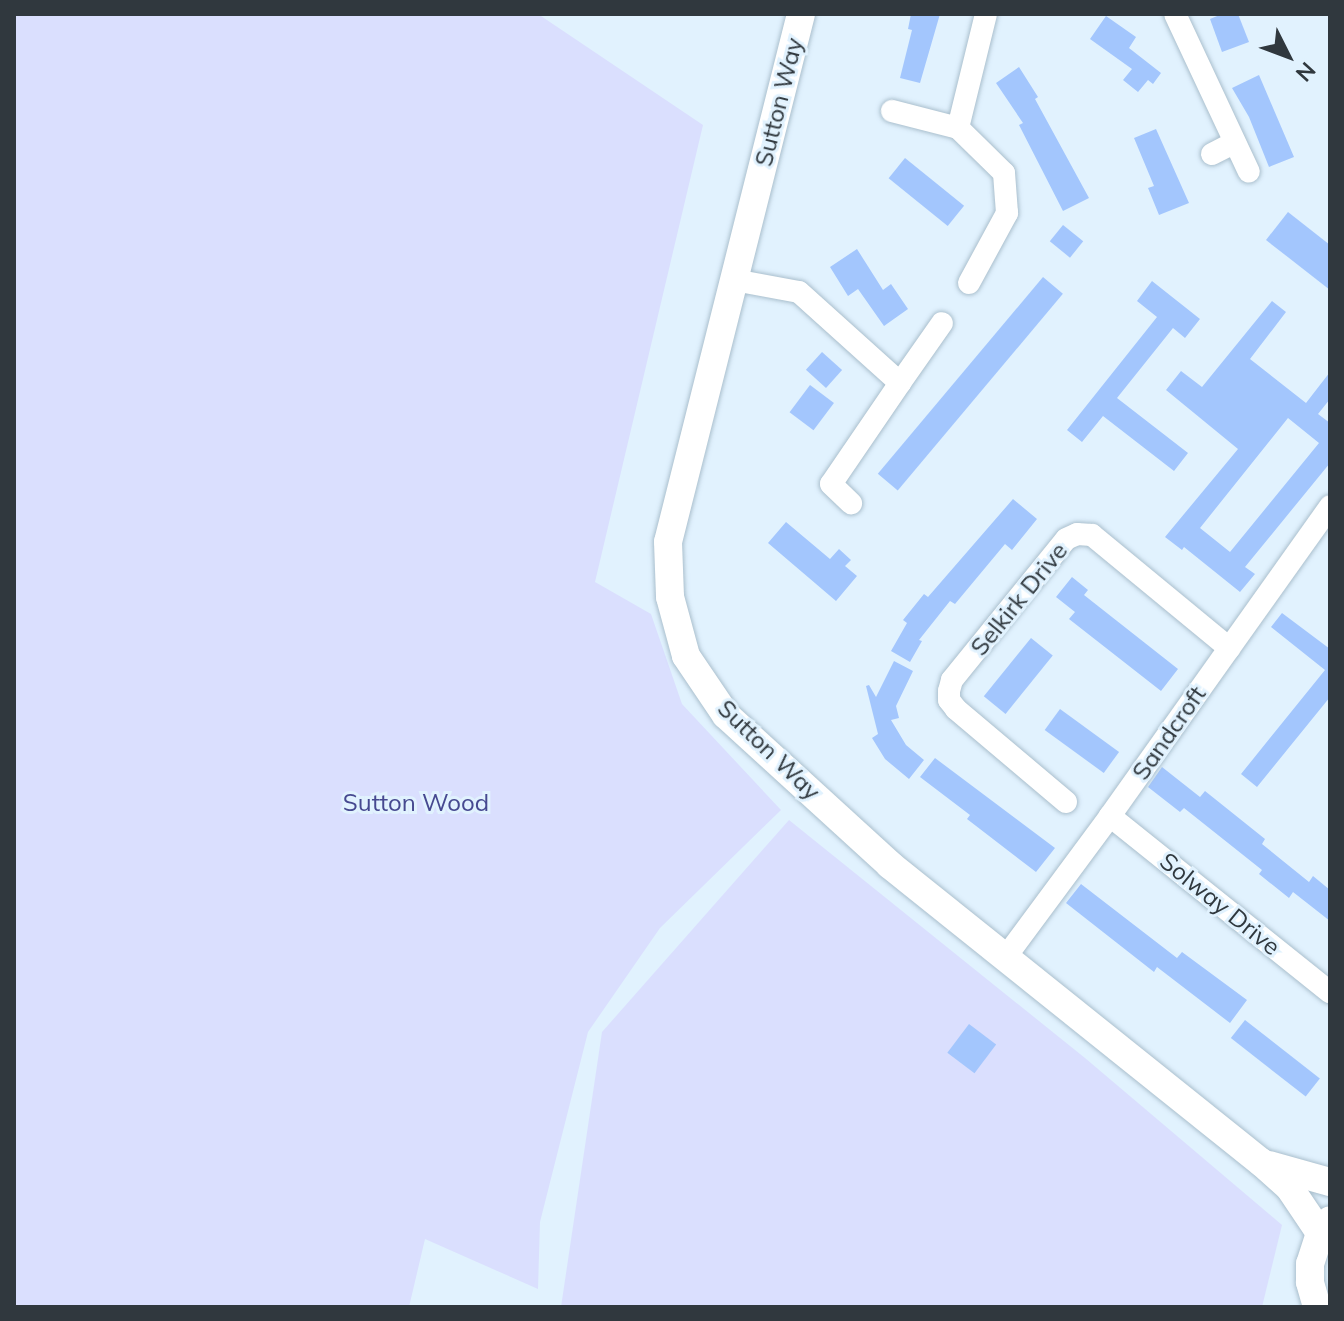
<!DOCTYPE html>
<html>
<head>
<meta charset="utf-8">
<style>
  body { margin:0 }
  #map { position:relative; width:1344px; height:1321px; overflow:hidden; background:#e1f2fe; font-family:Mulish,sans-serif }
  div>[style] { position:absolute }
  .green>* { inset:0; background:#dadffe }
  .building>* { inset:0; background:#a3c6fd; transform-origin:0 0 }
  .roads { filter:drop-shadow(0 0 2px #aabfcd) drop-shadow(0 0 2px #aabfcd) }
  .minor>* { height:22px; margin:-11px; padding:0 11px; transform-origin:11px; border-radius:11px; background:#fff }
  .tertiary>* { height:28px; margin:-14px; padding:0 14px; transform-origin:14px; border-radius:14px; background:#fff }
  span { translate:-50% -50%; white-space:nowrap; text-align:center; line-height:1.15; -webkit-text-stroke:6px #e1f2fe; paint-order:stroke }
  .street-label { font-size:24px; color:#30383e }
  .park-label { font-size:24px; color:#464990 }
  .frame { position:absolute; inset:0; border:16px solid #30383e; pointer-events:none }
  .north { position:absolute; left:1248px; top:16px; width:80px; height:80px; -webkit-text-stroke:6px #e1f2fe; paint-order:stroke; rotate:132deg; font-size:22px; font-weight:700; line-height:32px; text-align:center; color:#30383e }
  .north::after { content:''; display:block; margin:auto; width:28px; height:36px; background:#30383e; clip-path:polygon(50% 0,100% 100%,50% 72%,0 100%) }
</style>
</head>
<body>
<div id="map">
  <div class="green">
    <div style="clip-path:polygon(14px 14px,538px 14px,703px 125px,595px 582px,651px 614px,682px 704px,781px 810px,660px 928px,588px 1032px,540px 1222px,538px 1289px,425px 1239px,409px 1307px,14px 1307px)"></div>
    <div style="clip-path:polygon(789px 820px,1085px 1058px,1282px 1225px,1262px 1307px,561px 1307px,602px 1032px)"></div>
  </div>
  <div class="building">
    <div style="clip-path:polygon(911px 14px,940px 14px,920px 83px,900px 78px,912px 30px,908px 29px)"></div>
    <div style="clip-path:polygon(1222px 14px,1238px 14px,1249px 42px,1222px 52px,1210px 19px)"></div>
    <div style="clip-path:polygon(1106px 16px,1136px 37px,1129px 48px,1161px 73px,1153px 84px,1148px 80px,1138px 92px,1123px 80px,1132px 69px,1090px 39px)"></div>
    <div style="clip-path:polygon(1019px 67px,1038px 97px,1035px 99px,1089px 198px,1063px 211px,1019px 125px,1023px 123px,996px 83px)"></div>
    <div style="clip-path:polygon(1259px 75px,1294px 157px,1269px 167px,1249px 117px,1232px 88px)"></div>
    <div style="clip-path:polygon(1156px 129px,1189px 203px,1159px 215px,1148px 188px,1154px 186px,1134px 138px)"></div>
    <div style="left:905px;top:158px;width:76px;height:26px;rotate:39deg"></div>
    <div style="clip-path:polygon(1288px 212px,1330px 245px,1330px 290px,1266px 240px)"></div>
    <div style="left:1063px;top:225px;width:26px;height:21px;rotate:39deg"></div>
    <div style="clip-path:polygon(857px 249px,883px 290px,891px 284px,908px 309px,884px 326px,858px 289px,848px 296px,830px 267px)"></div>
    <div style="left:1043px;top:277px;width:26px;height:257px;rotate:40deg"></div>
    <div style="clip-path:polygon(1152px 281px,1200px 319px,1185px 338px,1173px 328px,1117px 398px,1188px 453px,1174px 471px,1103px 416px,1082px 442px,1067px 430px,1157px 317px,1137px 301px)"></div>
    <div style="clip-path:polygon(evenodd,1272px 301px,1286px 312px,1250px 359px,1306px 403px,1330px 372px,1330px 399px,1318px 414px,1330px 423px,1330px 463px,1245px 567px,1255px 574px,1240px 592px,1184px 547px,1182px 550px,1165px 537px,1238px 449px,1166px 390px,1181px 371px,1202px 387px,1272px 301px,1288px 418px,1319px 443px,1230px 552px,1200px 528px,1288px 418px)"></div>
    <div style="left:822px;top:352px;width:27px;height:24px;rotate:42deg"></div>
    <div style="left:810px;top:385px;width:30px;height:34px;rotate:37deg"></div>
    <div style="clip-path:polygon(1013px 499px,1037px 519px,1012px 550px,1005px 544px,955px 604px,950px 601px,919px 640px,922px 641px,910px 662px,891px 651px,907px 623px,903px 620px,924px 594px,928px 597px)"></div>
    <div style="clip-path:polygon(786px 522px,830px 559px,839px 549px,851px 560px,845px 566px,857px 576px,836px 601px,768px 543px)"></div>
    <div style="clip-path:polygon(1072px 577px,1088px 590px,1084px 595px,1178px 669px,1161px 691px,1069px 619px,1075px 612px,1056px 597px)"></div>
    <div style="clip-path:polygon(1282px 613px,1330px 649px,1330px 697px,1257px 787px,1241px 774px,1325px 670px,1271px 627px)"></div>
    <div style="left:1031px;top:638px;width:28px;height:75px;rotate:39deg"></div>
    <div style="clip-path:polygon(894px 661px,913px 671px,896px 706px,899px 718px,891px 720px,906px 745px,924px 760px,909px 779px,885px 759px,872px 738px,878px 734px,866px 686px,869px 685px,876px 697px)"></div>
    <div style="left:1060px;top:709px;width:73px;height:26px;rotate:36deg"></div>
    <div style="clip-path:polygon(935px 758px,1055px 848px,1036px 872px,967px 819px,970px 815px,920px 777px)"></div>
    <div style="clip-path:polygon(1162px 767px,1200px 797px,1205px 791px,1265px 839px,1262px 844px,1309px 882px,1313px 876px,1330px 890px,1330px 921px,1293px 892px,1289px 898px,1259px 874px,1262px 870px,1184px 808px,1180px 812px,1148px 787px)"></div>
    <div style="clip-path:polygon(1081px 884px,1177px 958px,1182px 952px,1247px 1000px,1230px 1023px,1157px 967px,1154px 972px,1066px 903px)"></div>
    <div style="left:1245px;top:1020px;width:95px;height:23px;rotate:38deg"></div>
    <div style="left:969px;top:1024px;width:34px;height:36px;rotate:37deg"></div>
  </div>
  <div class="roads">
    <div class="minor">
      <div style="left:1175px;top:14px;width:174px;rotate:64.9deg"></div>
      <div style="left:892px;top:111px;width:68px;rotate:14.4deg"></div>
      <div style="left:1212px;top:154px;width:25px;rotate:-27deg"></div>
      <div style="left:734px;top:280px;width:66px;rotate:10.5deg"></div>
      <div style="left:799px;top:292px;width:136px;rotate:42deg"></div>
      <div style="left:900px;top:383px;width:122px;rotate:124.3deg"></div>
      <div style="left:831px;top:484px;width:28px;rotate:44deg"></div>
      <div style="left:969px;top:283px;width:80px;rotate:-61.5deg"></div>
      <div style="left:1007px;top:213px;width:40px;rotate:-94.3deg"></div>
      <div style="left:1004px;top:173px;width:64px;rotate:-135.6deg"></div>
      <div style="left:958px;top:128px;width:117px;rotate:-76.2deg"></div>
      <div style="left:900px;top:383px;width:73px;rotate:-55deg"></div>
      <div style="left:1066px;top:802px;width:144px;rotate:-139.8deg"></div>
      <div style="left:956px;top:709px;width:11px;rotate:-128deg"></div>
      <div style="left:949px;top:700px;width:9px;rotate:-90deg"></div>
      <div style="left:949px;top:691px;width:11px;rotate:-75deg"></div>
      <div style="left:952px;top:680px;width:181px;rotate:-51deg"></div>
      <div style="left:1066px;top:539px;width:12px;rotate:-24deg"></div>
      <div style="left:1077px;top:534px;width:15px;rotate:4deg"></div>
      <div style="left:1092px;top:535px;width:178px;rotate:39.5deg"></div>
      <div style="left:1110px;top:816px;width:282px;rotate:38.7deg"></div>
      <div style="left:1005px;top:958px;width:177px;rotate:-53.5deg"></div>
      <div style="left:1110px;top:816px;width:380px;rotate:-54.6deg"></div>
    </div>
    <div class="tertiary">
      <div style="left:801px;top:14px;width:544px;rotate:104.14deg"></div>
      <div style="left:668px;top:542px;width:55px;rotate:87.9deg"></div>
      <div style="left:670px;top:597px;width:61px;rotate:74.8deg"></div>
      <div style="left:686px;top:656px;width:71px;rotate:55.9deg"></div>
      <div style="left:726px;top:715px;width:222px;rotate:42.4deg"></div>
      <div style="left:890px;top:865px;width:475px;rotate:38.7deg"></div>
      <div style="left:1261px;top:1162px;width:38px;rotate:42deg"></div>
      <div style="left:1289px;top:1187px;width:55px;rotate:56deg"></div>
      <div style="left:1269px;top:1165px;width:63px;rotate:15.6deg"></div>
      <div style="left:1317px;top:1307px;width:26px;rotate:-106deg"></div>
      <div style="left:1310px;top:1282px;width:18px;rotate:-90deg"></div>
      <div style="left:1310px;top:1264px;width:33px;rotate:-72deg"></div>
      <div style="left:1320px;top:1233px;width:16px;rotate:-52deg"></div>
    </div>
  </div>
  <div class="street-label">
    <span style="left:779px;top:102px;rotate:-76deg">Sutton Way</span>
    <span style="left:1019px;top:599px;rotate:-51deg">Selkirk Drive</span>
    <span style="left:1169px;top:733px;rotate:-55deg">Sandcroft</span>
    <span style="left:769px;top:750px;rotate:44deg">Sutton Way</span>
    <span style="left:1220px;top:904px;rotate:39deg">Solway Drive</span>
  </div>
  <div class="park-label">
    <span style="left:416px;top:803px">Sutton Wood</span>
  </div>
  <div class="frame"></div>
  <div class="north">N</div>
</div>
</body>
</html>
